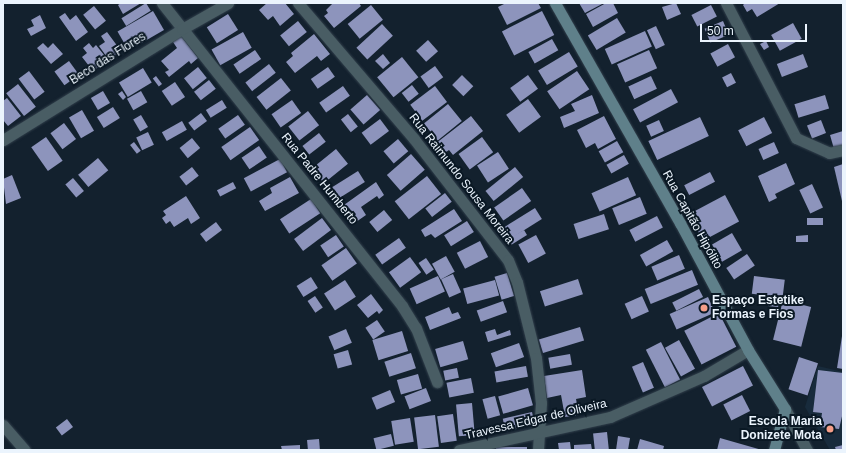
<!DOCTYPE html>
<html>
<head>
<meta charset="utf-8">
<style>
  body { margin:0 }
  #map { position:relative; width:846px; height:453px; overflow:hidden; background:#13212e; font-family:Arial,sans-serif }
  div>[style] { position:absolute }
  .built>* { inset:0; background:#182b3c }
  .building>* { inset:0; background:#8d94bc; transform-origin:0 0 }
  .roads { filter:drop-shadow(0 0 1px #313f4b) drop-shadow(0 0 1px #313f4b) }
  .minor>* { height:11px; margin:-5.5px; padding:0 5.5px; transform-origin:5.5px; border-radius:5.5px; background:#495d64 }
  .secondary>* { height:11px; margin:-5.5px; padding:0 5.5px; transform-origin:5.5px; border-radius:5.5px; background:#5f808a }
  .dots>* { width:11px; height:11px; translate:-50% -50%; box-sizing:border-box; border:2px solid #0a1824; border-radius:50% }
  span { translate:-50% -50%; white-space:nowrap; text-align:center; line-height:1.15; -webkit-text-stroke:4px #0a1824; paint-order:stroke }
  .street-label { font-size:12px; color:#ebf4fd }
  .poi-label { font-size:12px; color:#ebf4fd; font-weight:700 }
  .left { translate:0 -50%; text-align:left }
  .right { translate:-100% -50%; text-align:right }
  .frame { position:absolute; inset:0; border:4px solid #ebf4fd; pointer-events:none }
  .scale { position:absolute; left:700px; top:24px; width:107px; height:18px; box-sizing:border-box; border:2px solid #ebf4fd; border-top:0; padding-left:5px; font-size:12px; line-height:14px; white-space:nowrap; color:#ebf4fd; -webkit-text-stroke:3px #0a1824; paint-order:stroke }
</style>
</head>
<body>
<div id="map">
  <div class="built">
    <div style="clip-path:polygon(818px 366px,843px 372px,843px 450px,830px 450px,805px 407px)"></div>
  </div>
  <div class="building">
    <div style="clip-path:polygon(121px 3px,141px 3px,123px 14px,118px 5px)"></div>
    <div style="left:146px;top:3px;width:9px;height:29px;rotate:58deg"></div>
    <div style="clip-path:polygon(267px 3px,285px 3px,294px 14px,280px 26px,273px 16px,268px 20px,259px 10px)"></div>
    <div style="clip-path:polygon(333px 3px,359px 3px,361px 6px,334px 28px,324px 16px,328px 13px,326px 10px)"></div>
    <div style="clip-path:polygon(506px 3px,538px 3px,541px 8px,507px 25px,498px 7px)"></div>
    <div style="clip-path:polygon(579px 3px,604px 3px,585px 13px)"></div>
    <div style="clip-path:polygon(606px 3px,613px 3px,618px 13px,593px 27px,586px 14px)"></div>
    <div style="clip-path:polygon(676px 3px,681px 14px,667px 20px,662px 7px)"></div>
    <div style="clip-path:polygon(745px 3px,780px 3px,757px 17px,752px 9px,747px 12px,743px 5px)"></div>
    <div style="left:371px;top:5px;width:19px;height:30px;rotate:51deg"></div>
    <div style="left:711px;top:5px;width:13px;height:22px;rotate:63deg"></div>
    <div style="left:94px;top:6px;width:19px;height:14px;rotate:51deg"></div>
    <div style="left:153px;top:11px;width:22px;height:41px;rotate:60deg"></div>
    <div style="left:542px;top:11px;width:27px;height:45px;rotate:63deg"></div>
    <div style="clip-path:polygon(65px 13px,70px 20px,76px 15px,88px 32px,76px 41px,59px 17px)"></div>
    <div style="left:228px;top:14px;width:19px;height:25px;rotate:58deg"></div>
    <div style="clip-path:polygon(40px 15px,46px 28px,31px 36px,27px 29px,34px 26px,31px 20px)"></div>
    <div style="left:617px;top:18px;width:17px;height:34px;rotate:59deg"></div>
    <div style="left:298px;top:21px;width:14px;height:23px;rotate:51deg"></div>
    <div style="left:723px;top:21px;width:15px;height:20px;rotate:67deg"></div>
    <div style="left:793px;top:23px;width:18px;height:25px;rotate:61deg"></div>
    <div style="left:382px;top:24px;width:16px;height:35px;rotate:47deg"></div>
    <div style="left:656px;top:26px;width:21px;height:10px;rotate:65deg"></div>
    <div style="left:645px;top:31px;width:17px;height:44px;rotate:66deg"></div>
    <div style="clip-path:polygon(107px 32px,121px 51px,109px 60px,99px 46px,105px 42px,101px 36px)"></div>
    <div style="left:243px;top:32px;width:18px;height:36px;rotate:61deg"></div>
    <div style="clip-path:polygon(314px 34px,330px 54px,321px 61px,317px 56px,295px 73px,286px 62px,293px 56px,291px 53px)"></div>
    <div style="clip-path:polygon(181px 36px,198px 58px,191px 64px,189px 61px,169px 77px,165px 72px,169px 70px,161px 61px,177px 48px,173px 42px)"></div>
    <div style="left:552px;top:39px;width:13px;height:27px;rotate:61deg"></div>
    <div style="left:428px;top:40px;width:15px;height:16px;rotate:48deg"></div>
    <div style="clip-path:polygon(766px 41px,769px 47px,764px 50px,760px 44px)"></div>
    <div style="clip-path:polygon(43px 43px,48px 48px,53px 43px,63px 54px,51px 64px,37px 48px)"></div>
    <div style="clip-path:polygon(89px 43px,93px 48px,96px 45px,108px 60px,93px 71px,82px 57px,87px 53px,83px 48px)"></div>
    <div style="left:728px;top:44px;width:15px;height:20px;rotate:62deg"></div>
    <div style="left:255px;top:50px;width:11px;height:26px;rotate:56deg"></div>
    <div style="left:649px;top:50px;width:20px;height:35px;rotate:66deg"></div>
    <div style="left:569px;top:52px;width:17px;height:36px;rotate:59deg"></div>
    <div style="clip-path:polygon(383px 54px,390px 63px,383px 69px,375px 61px)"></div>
    <div style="left:803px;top:54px;width:14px;height:28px;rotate:69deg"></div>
    <div style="left:402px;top:57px;width:26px;height:32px;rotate:51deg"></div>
    <div style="left:69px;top:61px;width:17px;height:18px;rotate:54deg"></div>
    <div style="left:269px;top:64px;width:11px;height:30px;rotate:52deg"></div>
    <div style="left:435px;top:66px;width:14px;height:18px;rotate:54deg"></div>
    <div style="left:198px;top:67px;width:14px;height:18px;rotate:51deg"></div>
    <div style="left:328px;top:67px;width:12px;height:21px;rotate:55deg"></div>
    <div style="left:143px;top:68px;width:17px;height:28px;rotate:59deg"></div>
    <div style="left:29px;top:71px;width:26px;height:13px;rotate:53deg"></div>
    <div style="left:577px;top:71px;width:22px;height:36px;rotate:56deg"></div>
    <div style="left:731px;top:73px;width:11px;height:10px;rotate:63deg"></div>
    <div style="left:462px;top:75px;width:16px;height:14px;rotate:45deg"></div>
    <div style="left:528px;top:75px;width:17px;height:22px;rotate:54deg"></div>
    <div style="left:156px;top:76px;width:10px;height:4px;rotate:53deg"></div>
    <div style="left:651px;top:76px;width:14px;height:25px;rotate:65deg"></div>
    <div style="left:281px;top:78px;width:16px;height:31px;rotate:52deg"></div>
    <div style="left:209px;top:80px;width:11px;height:19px;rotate:52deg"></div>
    <div style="left:175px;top:82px;width:18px;height:16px;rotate:56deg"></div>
    <div style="left:18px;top:84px;width:29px;height:15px;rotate:52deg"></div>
    <div style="left:412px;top:85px;width:11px;height:13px;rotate:52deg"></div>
    <div style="left:343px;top:86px;width:12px;height:29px;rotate:55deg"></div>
    <div style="left:435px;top:86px;width:20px;height:31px;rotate:53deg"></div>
    <div style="left:671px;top:89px;width:15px;height:43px;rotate:62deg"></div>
    <div style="left:103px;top:91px;width:14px;height:14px;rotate:60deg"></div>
    <div style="clip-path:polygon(122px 91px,126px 97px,123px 100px,118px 94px)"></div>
    <div style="left:141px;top:91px;width:13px;height:16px;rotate:61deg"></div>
    <div style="left:367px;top:95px;width:20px;height:22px;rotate:49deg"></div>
    <div style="clip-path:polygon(592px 95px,599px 113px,564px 128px,560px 117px,575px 111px,571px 104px)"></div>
    <div style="left:825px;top:95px;width:14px;height:32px;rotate:73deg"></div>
    <div style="clip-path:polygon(7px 98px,21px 116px,8px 126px,3px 120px,3px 101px)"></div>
    <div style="left:528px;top:99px;width:22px;height:27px;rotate:54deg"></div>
    <div style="left:222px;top:100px;width:9px;height:19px;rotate:58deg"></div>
    <div style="left:292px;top:100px;width:16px;height:25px;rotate:55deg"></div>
    <div style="left:448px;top:104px;width:22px;height:31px;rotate:51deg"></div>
    <div style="left:113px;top:107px;width:13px;height:19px;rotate:58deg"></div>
    <div style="left:82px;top:110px;width:24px;height:15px;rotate:60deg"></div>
    <div style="left:308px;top:111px;width:18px;height:25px;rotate:52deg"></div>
    <div style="left:201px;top:113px;width:10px;height:16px;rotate:53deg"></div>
    <div style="left:348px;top:114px;width:16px;height:9px;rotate:52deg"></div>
    <div style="left:141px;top:115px;width:14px;height:9px;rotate:60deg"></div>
    <div style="left:238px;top:115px;width:12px;height:24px;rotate:55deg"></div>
    <div style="clip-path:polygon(471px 116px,483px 131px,453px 155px,449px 150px,443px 154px,435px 144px)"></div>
    <div style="clip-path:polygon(604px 116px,616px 139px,598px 149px,595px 143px,586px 148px,577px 130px)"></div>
    <div style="left:700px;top:117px;width:21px;height:57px;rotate:65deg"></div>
    <div style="left:764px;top:117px;width:18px;height:29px;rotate:63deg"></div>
    <div style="left:380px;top:119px;width:15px;height:23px;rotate:53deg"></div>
    <div style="left:659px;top:120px;width:12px;height:14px;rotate:66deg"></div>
    <div style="left:821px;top:120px;width:14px;height:15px;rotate:69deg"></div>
    <div style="left:182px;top:121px;width:10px;height:23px;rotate:61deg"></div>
    <div style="left:64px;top:123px;width:20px;height:17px;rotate:53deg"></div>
    <div style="left:250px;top:127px;width:16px;height:35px;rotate:55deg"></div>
    <div style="clip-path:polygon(843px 131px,843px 146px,834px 149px,830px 135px)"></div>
    <div style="left:148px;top:132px;width:14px;height:13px;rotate:65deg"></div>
    <div style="left:319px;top:133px;width:11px;height:21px;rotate:52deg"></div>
    <div style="left:46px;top:137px;width:29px;height:18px;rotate:55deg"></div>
    <div style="left:482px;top:137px;width:19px;height:29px;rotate:54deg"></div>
    <div style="left:192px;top:138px;width:13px;height:16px;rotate:51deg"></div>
    <div style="left:398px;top:139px;width:16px;height:19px;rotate:50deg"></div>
    <div style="left:617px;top:141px;width:13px;height:21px;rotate:61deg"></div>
    <div style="left:134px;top:142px;width:11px;height:5px;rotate:52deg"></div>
    <div style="left:774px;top:142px;width:12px;height:17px;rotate:66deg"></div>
    <div style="left:259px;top:146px;width:14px;height:21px;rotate:56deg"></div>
    <div style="left:336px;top:149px;width:19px;height:31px;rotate:51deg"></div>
    <div style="left:498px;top:152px;width:20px;height:25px;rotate:57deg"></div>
    <div style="left:411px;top:154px;width:21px;height:32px;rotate:49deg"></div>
    <div style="left:624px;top:155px;width:10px;height:20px;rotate:61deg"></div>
    <div style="left:98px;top:158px;width:16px;height:26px;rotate:50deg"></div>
    <div style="left:280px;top:159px;width:15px;height:41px;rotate:62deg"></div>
    <div style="clip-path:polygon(786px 163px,795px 184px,775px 194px,777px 198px,769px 202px,758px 176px)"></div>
    <div style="clip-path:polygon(843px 164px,843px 201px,842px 201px,834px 167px)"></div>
    <div style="left:192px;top:167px;width:11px;height:16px;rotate:52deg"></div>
    <div style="left:515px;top:167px;width:13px;height:38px;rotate:51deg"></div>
    <div style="left:358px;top:171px;width:13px;height:32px;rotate:58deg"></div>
    <div style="left:710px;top:172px;width:11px;height:29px;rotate:63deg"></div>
    <div style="clip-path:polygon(12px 175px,21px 198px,6px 204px,3px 179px)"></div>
    <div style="left:427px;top:176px;width:23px;height:41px;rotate:52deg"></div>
    <div style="clip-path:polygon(290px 177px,299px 193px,265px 211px,259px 201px,272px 193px,270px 188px)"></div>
    <div style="left:628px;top:177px;width:20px;height:40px;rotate:66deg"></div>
    <div style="left:73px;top:178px;width:17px;height:10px;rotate:50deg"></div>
    <div style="left:233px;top:182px;width:7px;height:18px;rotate:63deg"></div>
    <div style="clip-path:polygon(376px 182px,384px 195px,379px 199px,377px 196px,361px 207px,366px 215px,356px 222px,344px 205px)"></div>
    <div style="left:812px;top:184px;width:26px;height:14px;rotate:65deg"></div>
    <div style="left:522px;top:188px;width:16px;height:34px;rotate:55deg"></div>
    <div style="left:445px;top:193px;width:11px;height:25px;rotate:52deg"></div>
    <div style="left:725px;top:195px;width:30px;height:41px;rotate:62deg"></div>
    <div style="clip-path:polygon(186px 196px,200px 218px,191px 224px,188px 218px,174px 227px,170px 221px,166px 224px,162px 218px,166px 215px,163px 211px)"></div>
    <div style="left:640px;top:197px;width:18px;height:30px;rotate:68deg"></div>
    <div style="left:311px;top:199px;width:17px;height:37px;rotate:57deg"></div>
    <div style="left:535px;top:208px;width:13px;height:38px;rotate:58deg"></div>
    <div style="clip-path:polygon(454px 209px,462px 221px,435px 238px,431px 234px,425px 237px,421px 230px)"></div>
    <div style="left:384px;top:210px;width:13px;height:19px;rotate:51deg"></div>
    <div style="left:604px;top:214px;width:16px;height:32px;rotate:72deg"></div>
    <div style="left:657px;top:216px;width:13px;height:31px;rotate:63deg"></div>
    <div style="left:322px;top:218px;width:15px;height:35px;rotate:53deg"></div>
    <div style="left:823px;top:218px;width:7px;height:16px;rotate:90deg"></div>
    <div style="left:467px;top:221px;width:13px;height:27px;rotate:58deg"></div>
    <div style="left:216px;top:222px;width:10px;height:20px;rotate:53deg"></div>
    <div style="clip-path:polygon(524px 230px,527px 235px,511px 245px,508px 239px)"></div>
    <div style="left:732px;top:233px;width:20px;height:23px;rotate:60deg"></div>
    <div style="left:336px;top:235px;width:14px;height:19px;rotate:56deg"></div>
    <div style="left:536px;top:235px;width:21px;height:20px;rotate:62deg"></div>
    <div style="clip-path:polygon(808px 235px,808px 242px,796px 242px,796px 236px)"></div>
    <div style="left:399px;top:238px;width:12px;height:29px;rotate:55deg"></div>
    <div style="left:667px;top:240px;width:13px;height:31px;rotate:61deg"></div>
    <div style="left:480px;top:241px;width:18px;height:26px;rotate:63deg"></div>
    <div style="left:346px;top:248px;width:19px;height:30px;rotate:55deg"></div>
    <div style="left:747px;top:254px;width:14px;height:25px;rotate:56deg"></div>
    <div style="left:679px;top:255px;width:15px;height:30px;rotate:67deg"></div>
    <div style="left:446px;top:256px;width:18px;height:16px;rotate:61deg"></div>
    <div style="left:410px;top:257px;width:19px;height:26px;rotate:54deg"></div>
    <div style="left:426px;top:258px;width:14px;height:9px;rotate:56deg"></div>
    <div style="left:692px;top:270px;width:16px;height:51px;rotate:68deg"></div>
    <div style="left:507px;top:273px;width:24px;height:13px;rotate:73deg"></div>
    <div style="left:453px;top:274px;width:20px;height:13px;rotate:66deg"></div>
    <div style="left:438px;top:276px;width:17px;height:31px;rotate:66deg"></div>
    <div style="left:754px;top:276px;width:31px;height:18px;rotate:7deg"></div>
    <div style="left:311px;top:277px;width:13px;height:17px;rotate:58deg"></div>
    <div style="left:578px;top:279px;width:16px;height:40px;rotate:72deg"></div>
    <div style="left:345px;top:280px;width:20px;height:25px;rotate:57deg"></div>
    <div style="left:495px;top:280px;width:16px;height:33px;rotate:75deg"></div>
    <div style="left:699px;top:289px;width:9px;height:30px;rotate:63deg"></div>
    <div style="clip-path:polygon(371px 294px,383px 310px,379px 314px,377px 311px,368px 318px,357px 305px)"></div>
    <div style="left:315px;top:296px;width:14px;height:9px;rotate:56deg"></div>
    <div style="left:642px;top:296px;width:17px;height:19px;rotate:66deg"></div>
    <div style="left:708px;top:297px;width:17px;height:42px;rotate:66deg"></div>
    <div style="clip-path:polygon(770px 298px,780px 300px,778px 307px,768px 306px)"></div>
    <div style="left:783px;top:300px;width:29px;height:41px;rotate:14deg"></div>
    <div style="left:503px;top:301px;width:12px;height:28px;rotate:70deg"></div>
    <div style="clip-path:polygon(449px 307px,452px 314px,458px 312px,461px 318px,430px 330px,425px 317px)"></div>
    <div style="left:719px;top:313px;width:38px;height:39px;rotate:63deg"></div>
    <div style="left:377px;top:320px;width:14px;height:14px;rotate:56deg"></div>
    <div style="left:580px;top:327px;width:14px;height:43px;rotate:73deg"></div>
    <div style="left:346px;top:329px;width:15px;height:19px;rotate:67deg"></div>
    <div style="clip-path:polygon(495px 329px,497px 335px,510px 330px,511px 335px,488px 342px,485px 332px)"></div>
    <div style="left:402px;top:331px;width:21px;height:31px;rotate:73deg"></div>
    <div style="clip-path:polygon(842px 336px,843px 336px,843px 369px,837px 368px)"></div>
    <div style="left:679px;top:340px;width:33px;height:16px;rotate:61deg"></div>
    <div style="left:463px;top:341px;width:19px;height:29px;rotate:74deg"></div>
    <div style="left:661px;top:342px;width:42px;height:17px;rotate:63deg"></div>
    <div style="left:519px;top:343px;width:15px;height:30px;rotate:70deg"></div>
    <div style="left:348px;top:350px;width:15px;height:15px;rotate:74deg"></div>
    <div style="left:411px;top:353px;width:16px;height:28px;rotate:72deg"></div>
    <div style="left:570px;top:354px;width:11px;height:22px;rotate:80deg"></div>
    <div style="left:799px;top:357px;width:20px;height:34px;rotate:18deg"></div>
    <div style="left:643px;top:362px;width:28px;height:12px;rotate:67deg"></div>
    <div style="left:526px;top:366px;width:11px;height:32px;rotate:80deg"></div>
    <div style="left:743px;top:366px;width:22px;height:46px;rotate:63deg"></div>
    <div style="left:457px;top:368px;width:10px;height:14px;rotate:79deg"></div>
    <div style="clip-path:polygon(582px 370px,586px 397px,576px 399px,579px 415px,565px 417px,561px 395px,547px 398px,544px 376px)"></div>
    <div style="clip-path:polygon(818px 370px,843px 373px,843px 412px,839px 429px,820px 427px,822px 413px,813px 412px)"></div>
    <div style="left:418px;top:374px;width:15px;height:22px;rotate:74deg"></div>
    <div style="left:471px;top:378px;width:15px;height:25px;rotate:79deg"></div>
    <div style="left:426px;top:388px;width:14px;height:23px;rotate:69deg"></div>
    <div style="left:528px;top:388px;width:18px;height:31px;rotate:74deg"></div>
    <div style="left:390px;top:390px;width:13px;height:20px;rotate:67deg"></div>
    <div style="left:742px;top:395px;width:18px;height:21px;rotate:63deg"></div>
    <div style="left:495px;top:396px;width:20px;height:13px;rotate:75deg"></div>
    <div style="left:472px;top:403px;width:32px;height:16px;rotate:85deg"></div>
    <div style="left:532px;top:412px;width:13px;height:30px;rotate:77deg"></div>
    <div style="left:453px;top:414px;width:27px;height:16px;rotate:82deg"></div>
    <div style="left:435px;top:415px;width:32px;height:21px;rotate:83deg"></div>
    <div style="left:410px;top:418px;width:24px;height:19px;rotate:81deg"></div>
    <div style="left:67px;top:419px;width:10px;height:14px;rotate:53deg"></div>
    <div style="left:607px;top:432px;width:18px;height:14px;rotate:84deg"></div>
    <div style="left:391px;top:434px;width:12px;height:18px;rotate:76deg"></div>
    <div style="clip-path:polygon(618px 436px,630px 438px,628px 450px,616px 450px)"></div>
    <div style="clip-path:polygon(720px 438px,762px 450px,717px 450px)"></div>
    <div style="left:319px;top:439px;width:11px;height:12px;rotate:85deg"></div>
    <div style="clip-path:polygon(640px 439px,664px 446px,663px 450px,637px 450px)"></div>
    <div style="clip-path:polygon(570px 442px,571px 450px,559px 450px,558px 443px)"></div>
    <div style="clip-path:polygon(591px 444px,592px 450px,574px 450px,574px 445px)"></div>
    <div style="clip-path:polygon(300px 445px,300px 450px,282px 450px,281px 446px)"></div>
    <div style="clip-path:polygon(843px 445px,843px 450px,836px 450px,835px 447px)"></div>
    <div style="left:496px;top:447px;width:31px;height:3px"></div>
  </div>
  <div class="roads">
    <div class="minor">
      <div style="left:162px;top:3px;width:387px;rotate:51.6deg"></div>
      <div style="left:402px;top:306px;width:26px;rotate:58deg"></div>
      <div style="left:416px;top:328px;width:58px;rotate:68.7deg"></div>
      <div style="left:298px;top:3px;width:179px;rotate:49.5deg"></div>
      <div style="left:414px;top:139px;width:153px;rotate:52.2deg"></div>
      <div style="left:508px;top:260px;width:24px;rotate:68deg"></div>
      <div style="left:517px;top:282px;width:78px;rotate:76deg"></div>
      <div style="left:536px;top:358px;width:45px;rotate:83.7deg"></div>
      <div style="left:541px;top:403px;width:47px;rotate:93.7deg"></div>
      <div style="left:726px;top:3px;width:152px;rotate:62.6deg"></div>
      <div style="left:796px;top:138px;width:36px;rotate:24deg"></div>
      <div style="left:829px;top:153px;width:14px;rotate:-12deg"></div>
      <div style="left:3px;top:140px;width:211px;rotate:-31.8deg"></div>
      <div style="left:182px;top:29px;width:53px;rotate:-29.5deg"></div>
      <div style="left:785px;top:409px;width:47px;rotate:61.8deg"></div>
      <div style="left:3px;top:425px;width:33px;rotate:49deg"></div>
      <div style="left:459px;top:450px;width:155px;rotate:-12.3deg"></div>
      <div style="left:610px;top:417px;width:103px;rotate:-23.6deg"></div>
      <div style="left:704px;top:376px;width:51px;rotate:-30.6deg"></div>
    </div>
    <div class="secondary">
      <div style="left:555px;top:3px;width:253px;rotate:60.4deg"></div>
      <div style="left:680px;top:223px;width:144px;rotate:61.8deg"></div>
      <div style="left:748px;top:350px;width:70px;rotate:57.9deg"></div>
      <div style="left:785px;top:409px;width:42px;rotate:105deg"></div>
    </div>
  </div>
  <div class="dots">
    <div style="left:704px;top:308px;background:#f49e89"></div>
    <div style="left:830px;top:429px;background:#f49e89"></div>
  </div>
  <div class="street-label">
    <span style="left:108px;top:59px;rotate:-32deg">Beco das Flores</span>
    <span style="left:319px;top:179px;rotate:51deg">Rua Padre Humberto</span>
    <span style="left:461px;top:179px;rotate:52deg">Rua Raimundo Sousa Moreira</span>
    <span style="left:692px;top:220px;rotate:61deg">Rua Capitão Hipólito</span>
    <span style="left:536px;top:420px;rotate:-13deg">Travessa Edgar de Oliveira</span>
  </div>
  <div class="poi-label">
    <span class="left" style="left:712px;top:308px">Espaço Estetike<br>Formas e Fios</span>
    <span class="right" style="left:822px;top:429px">Escola Maria<br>Donizete Mota</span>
  </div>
  <div class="frame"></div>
  <div class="scale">50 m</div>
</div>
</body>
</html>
